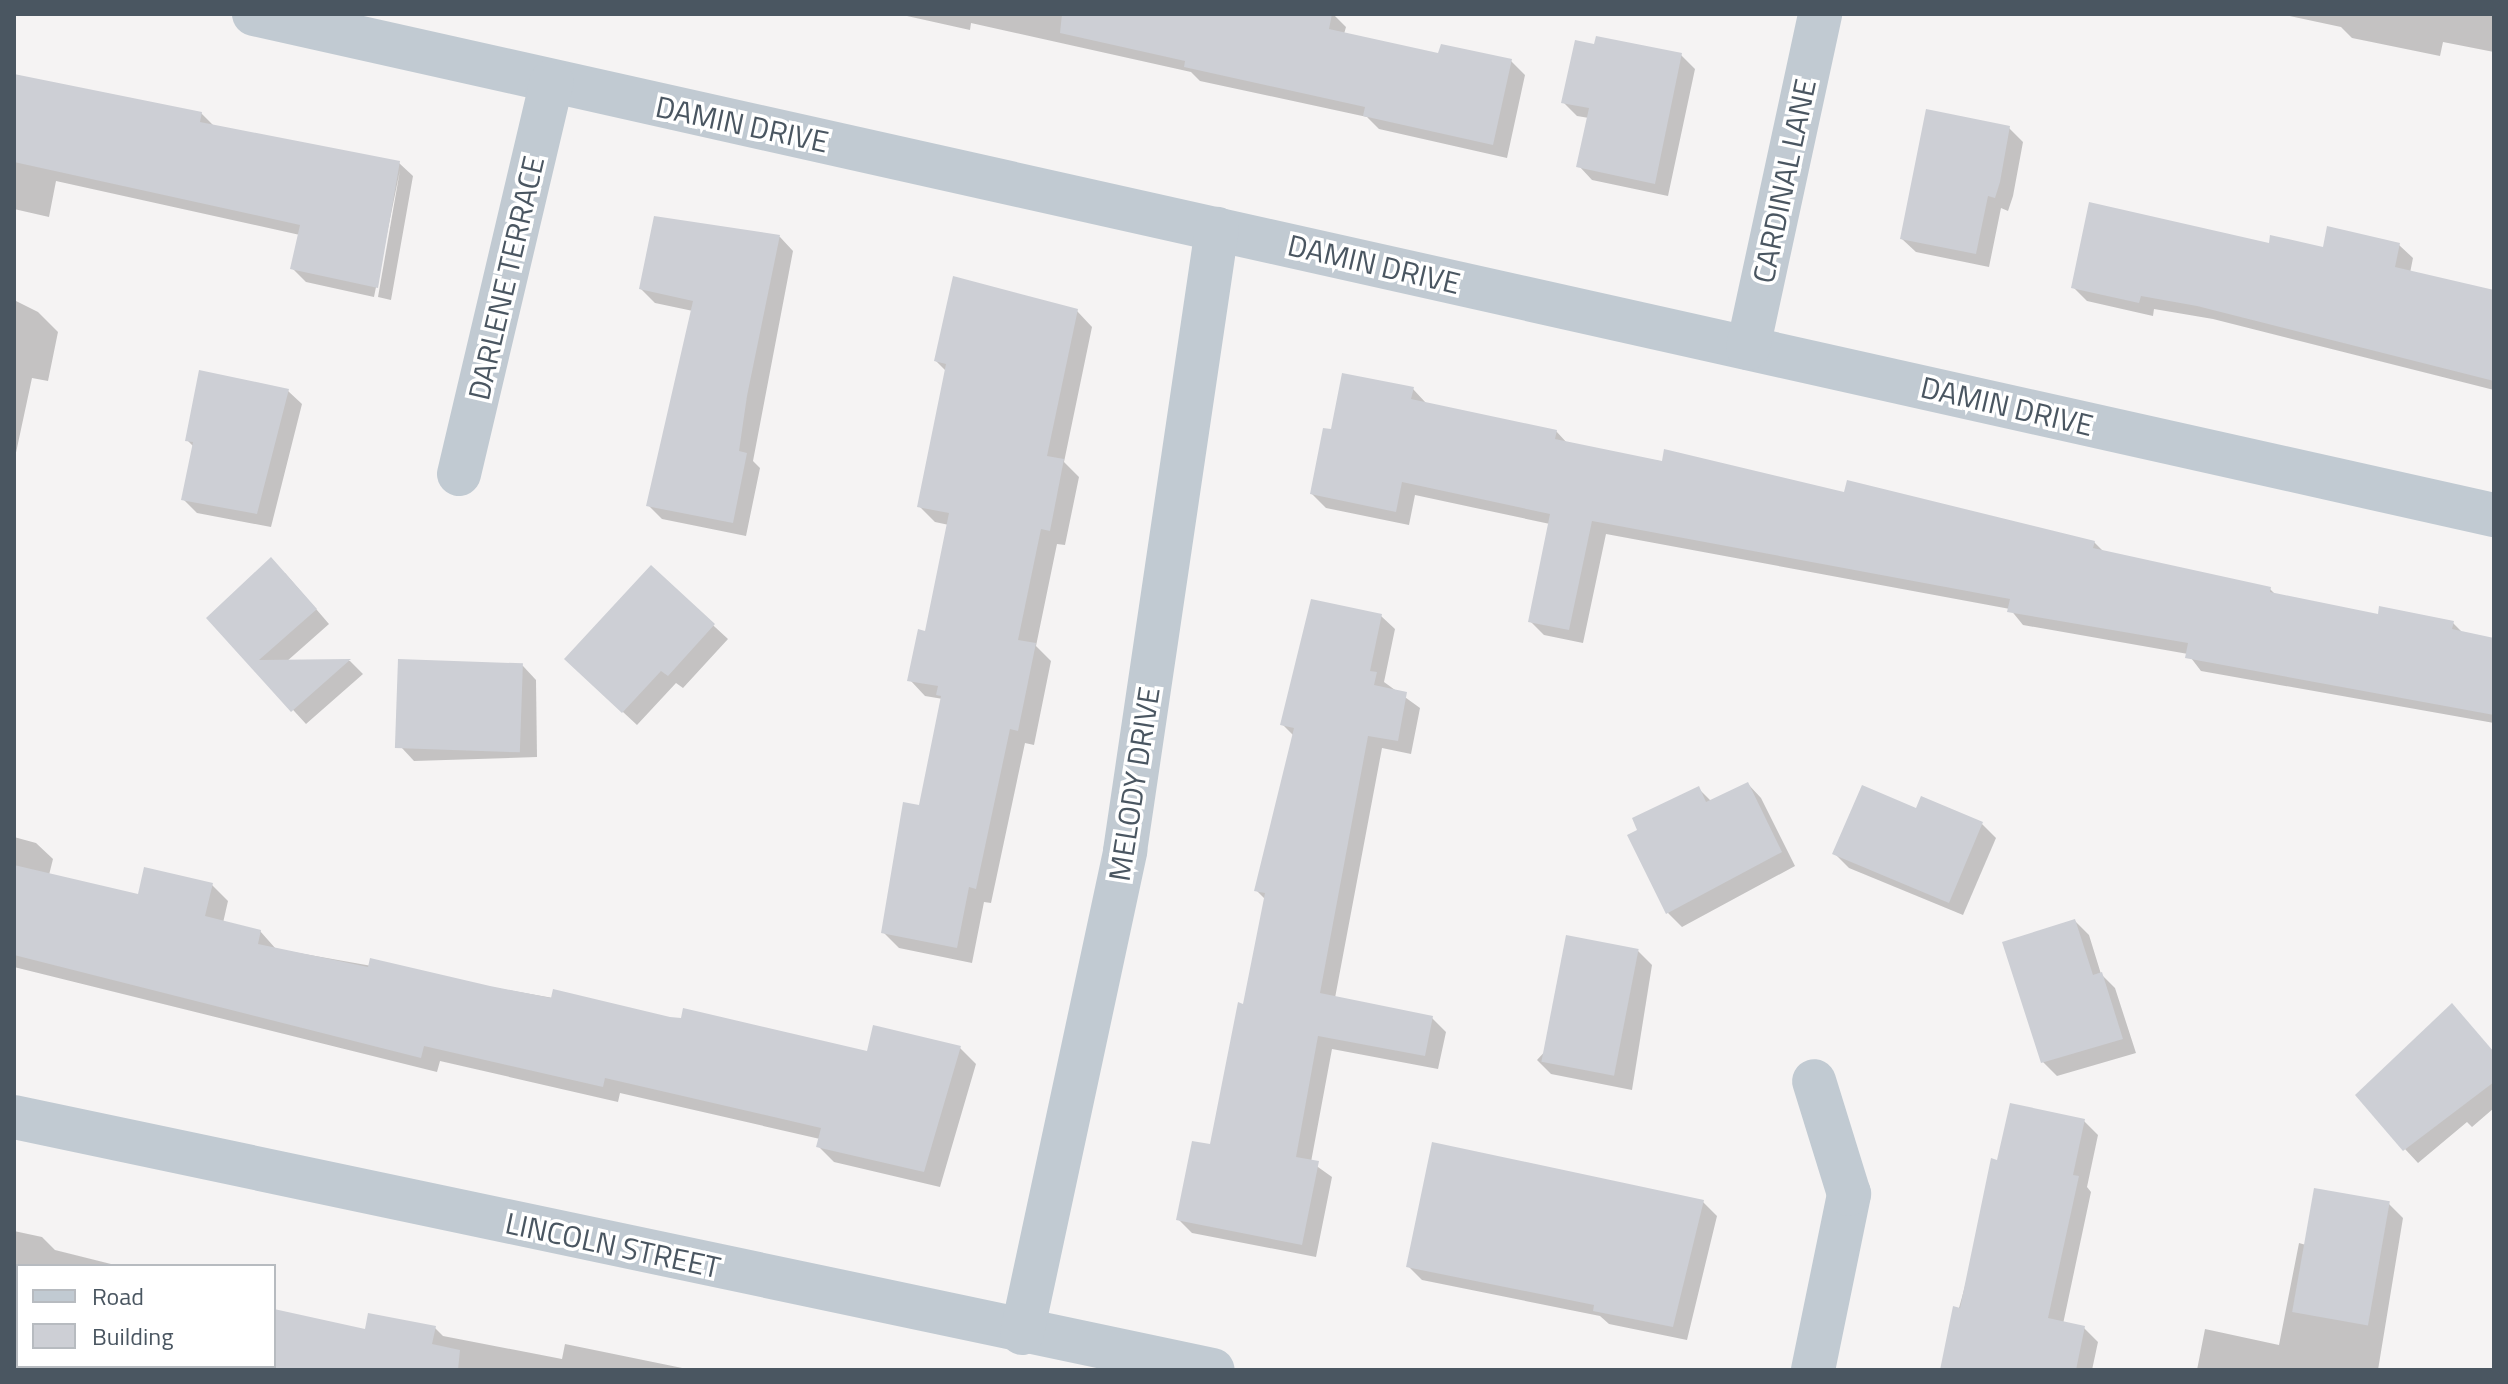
<!DOCTYPE html>
<html>
<head>
<meta charset="utf-8">
<style>
  body { margin:0 }
  #map { position:relative; width:2508px; height:1384px; overflow:hidden; background:#f5f3f3; font-family:"Titillium Web",sans-serif }
  div>[style] { position:absolute }
  .shadow>* { inset:0; background:#0003 }
  .building>* { inset:0; background:#cdcfd5; transform-origin:0 0 }
  .minor>* { height:44px; margin:-22px; padding:0 22px; transform-origin:22px; border-radius:22px; background:#c1cad2 }
  span { translate:-50% -50%; white-space:nowrap; text-align:center; line-height:1.15; -webkit-text-stroke:7px #fff; paint-order:stroke }
  .street-label { font-size:30px; color:#4a5661 }
  .frame { position:absolute; inset:0; border:16px solid #4a5661; pointer-events:none }
  .legend { position:absolute; left:16px; top:1264px; width:260px; height:104px; box-sizing:border-box; background:#fff; border:2px solid #b7bbc0; margin:0; padding:10px 14px; list-style:none; font-size:24px; color:#4a5661 }
  .legend li { display:flex; align-items:center; gap:16px; height:40px }
  .legend b { width:40px; border:2px solid #b7bbc0 }
</style>
</head>
<body>
<div id="map">
  <div class="shadow">
    <div style="clip-path:polygon(898px 14px,1333px 14px,1346px 27px,1344px 34px,1440px 56px,1511px 61px,1525px 75px,1507px 158px,1379px 129px,1367px 117px,1200px 81px,1191px 72px,971px 23px,970px 30px)"></div>
    <div style="clip-path:polygon(2280px 14px,2494px 14px,2494px 52px,2443px 42px,2440px 56px,2352px 38px,2341px 27px)"></div>
    <div style="clip-path:polygon(1681px 55px,1695px 69px,1668px 196px,1592px 180px,1579px 166px,1589px 118px,1577px 116px,1564px 103px)"></div>
    <div style="clip-path:polygon(14px 76px,201px 113px,215px 127px,399px 163px,413px 176px,391px 300px,378px 297px,400px 170px,374px 297px,306px 282px,292px 268px,300px 235px,56px 181px,49px 217px,14px 209px)"></div>
    <div style="clip-path:polygon(2009px 128px,2023px 142px,2013px 196px,2008px 211px,2001px 208px,1989px 267px,1916px 252px,1902px 239px)"></div>
    <div style="clip-path:polygon(656px 219px,780px 237px,793px 251px,753px 461px,760px 468px,746px 536px,662px 519px,648px 505px,693px 311px,655px 303px,641px 289px)"></div>
    <div style="clip-path:polygon(2270px 245px,2324px 249px,2399px 245px,2413px 258px,2410px 273px,2494px 292px,2494px 390px,2213px 319px,2154px 309px,2153px 316px,2087px 301px,2073px 287px)"></div>
    <div style="clip-path:polygon(14px 300px,38px 312px,58px 332px,48px 381px,32px 378px,14px 462px)"></div>
    <div style="clip-path:polygon(1077px 311px,1092px 327px,1064px 462px,1079px 477px,1065px 545px,1057px 544px,1036px 646px,1051px 661px,1034px 745px,1025px 743px,991px 903px,984px 902px,972px 963px,899px 948px,883px 932px,921px 808px,943px 699px,925px 696px,910px 680px,927px 633px,949px 525px,935px 522px,919px 506px,946px 371px,936px 361px)"></div>
    <div style="clip-path:polygon(1413px 389px,1426px 403px,1556px 431px,1568px 444px,2094px 542px,2104px 552px,2270px 589px,2277px 596px,2379px 617px,2453px 623px,2464px 634px,2494px 640px,2494px 723px,2201px 671px,2188px 654px,2023px 625px,2010px 609px,1606px 534px,1583px 643px,1544px 635px,1530px 621px,1550px 524px,1415px 495px,1409px 525px,1326px 508px,1312px 494px,1332px 432px)"></div>
    <div style="clip-path:polygon(288px 391px,302px 404px,271px 527px,197px 513px,183px 499px,194px 447px,187px 440px)"></div>
    <div style="clip-path:polygon(651px 568px,728px 639px,683px 688px,676px 683px,637px 725px,581px 673px)"></div>
    <div style="clip-path:polygon(285px 573px,329px 624px,286px 662px,350px 661px,363px 674px,306px 724px,209px 618px)"></div>
    <div style="clip-path:polygon(1381px 616px,1395px 629px,1384px 682px,1420px 708px,1411px 754px,1382px 748px,1335px 998px,1432px 1018px,1446px 1032px,1438px 1069px,1332px 1049px,1311px 1162px,1332px 1177px,1316px 1257px,1192px 1233px,1178px 1219px,1211px 1147px,1245px 1006px,1266px 900px,1257px 891px,1294px 736px,1282px 724px)"></div>
    <div style="clip-path:polygon(400px 661px,523px 666px,536px 680px,537px 757px,414px 761px,401px 747px)"></div>
    <div style="clip-path:polygon(1748px 784px,1761px 798px,1795px 866px,1682px 927px,1668px 913px,1698px 788px,1712px 802px)"></div>
    <div style="clip-path:polygon(1917px 811px,1982px 824px,1996px 838px,1963px 915px,1849px 868px,1835px 854px)"></div>
    <div style="clip-path:polygon(14px 837px,36px 843px,53px 859px,49px 875px,139px 896px,212px 885px,228px 901px,223px 923px,260px 931px,276px 949px,869px 1054px,960px 1048px,976px 1064px,940px 1187px,834px 1162px,818px 1146px,820px 1139px,620px 1093px,618px 1102px,440px 1061px,437px 1072px,14px 967px)"></div>
    <div style="clip-path:polygon(2075px 921px,2089px 935px,2101px 974px,2115px 988px,2136px 1053px,2057px 1076px,2043px 1062px)"></div>
    <div style="clip-path:polygon(1638px 951px,1652px 965px,1632px 1090px,1551px 1074px,1537px 1060px)"></div>
    <div style="clip-path:polygon(2494px 1053px,2494px 1108px,2472px 1127px,2467px 1122px,2418px 1163px,2405px 1149px)"></div>
    <div style="clip-path:polygon(2084px 1121px,2098px 1135px,2087px 1187px,2091px 1192px,2063px 1324px,2084px 1328px,2098px 1342px,2092px 1370px,1942px 1370px,1999px 1162px)"></div>
    <div style="clip-path:polygon(1703px 1202px,1717px 1216px,1687px 1340px,1609px 1324px,1600px 1316px,1422px 1280px,1408px 1266px)"></div>
    <div style="clip-path:polygon(2389px 1204px,2403px 1218px,2378px 1370px,2197px 1370px,2205px 1329px,2279px 1345px,2299px 1243px,2306px 1245px)"></div>
    <div style="clip-path:polygon(14px 1231px,42px 1237px,55px 1250px,119px 1266px,18px 1266px,18px 1366px,78px 1366px,77px 1370px,14px 1370px)"></div>
    <div style="clip-path:polygon(274px 1311px,366px 1332px,435px 1328px,443px 1336px,562px 1359px,565px 1344px,692px 1370px,105px 1366px,274px 1366px)"></div>
  </div>
  <div class="building">
    <div style="clip-path:polygon(1062px 14px,1332px 14px,1329px 29px,1438px 53px,1441px 44px,1512px 59px,1493px 145px,1363px 116px,1365px 107px,1184px 67px,1185px 61px,1060px 33px)"></div>
    <div style="clip-path:polygon(1596px 36px,1682px 53px,1655px 184px,1576px 167px,1589px 108px,1561px 103px,1575px 40px,1594px 44px)"></div>
    <div style="clip-path:polygon(14px 74px,202px 112px,200px 122px,400px 161px,378px 288px,290px 269px,300px 225px,14px 162px)"></div>
    <div style="clip-path:polygon(1926px 109px,2010px 126px,2000px 182px,1995px 198px,1988px 196px,1976px 254px,1900px 239px)"></div>
    <div style="clip-path:polygon(2089px 202px,2269px 243px,2270px 235px,2323px 247px,2327px 226px,2400px 243px,2395px 267px,2494px 290px,2494px 381px,2197px 306px,2141px 296px,2139px 303px,2071px 288px)"></div>
    <div style="clip-path:polygon(654px 216px,780px 235px,747px 396px,739px 451px,747px 453px,733px 523px,646px 506px,693px 301px,639px 289px)"></div>
    <div style="clip-path:polygon(953px 276px,1078px 309px,1047px 456px,1064px 459px,1050px 531px,1041px 529px,1018px 640px,1036px 643px,1018px 731px,1010px 729px,976px 889px,969px 887px,957px 948px,881px 933px,903px 802px,919px 805px,941px 696px,936px 695px,938px 686px,907px 681px,918px 629px,925px 631px,949px 513px,917px 507px,946px 364px,934px 361px)"></div>
    <div style="clip-path:polygon(199px 370px,289px 389px,257px 514px,181px 500px,193px 442px,185px 441px)"></div>
    <div style="clip-path:polygon(1342px 373px,1414px 387px,1411px 399px,1557px 430px,1555px 439px,1662px 461px,1664px 449px,1844px 492px,1847px 480px,2095px 541px,2093px 548px,2271px 587px,2270px 592px,2378px 614px,2379px 606px,2454px 621px,2452px 629px,2494px 638px,2494px 715px,2185px 658px,2188px 643px,2007px 612px,2010px 599px,1592px 521px,1569px 630px,1528px 622px,1550px 514px,1402px 482px,1396px 512px,1310px 494px,1323px 428px,1331px 429px)"></div>
    <div style="clip-path:polygon(271px 557px,317px 609px,259px 660px,351px 659px,291px 712px,206px 618px)"></div>
    <div style="clip-path:polygon(651px 565px,715px 624px,668px 676px,661px 671px,622px 713px,564px 659px)"></div>
    <div style="clip-path:polygon(1311px 599px,1382px 614px,1370px 671px,1377px 672px,1374px 685px,1407px 692px,1398px 741px,1368px 736px,1320px 993px,1433px 1016px,1425px 1056px,1318px 1036px,1296px 1157px,1319px 1161px,1302px 1245px,1176px 1220px,1192px 1141px,1210px 1144px,1238px 1002px,1243px 1004px,1265px 893px,1254px 891px,1294px 728px,1280px 725px)"></div>
    <div style="left:398px;top:659px;width:125px;height:89px;rotate:2deg"></div>
    <div style="clip-path:polygon(1748px 782px,1782px 852px,1666px 914px,1627px 835px,1637px 830px,1632px 818px,1699px 786px,1706px 802px)"></div>
    <div style="clip-path:polygon(1862px 785px,1916px 808px,1921px 796px,1983px 822px,1949px 903px,1832px 854px)"></div>
    <div style="clip-path:polygon(14px 865px,138px 894px,144px 867px,213px 883px,205px 916px,261px 930px,258px 944px,368px 967px,370px 958px,490px 986px,551px 998px,553px 989px,670px 1017px,681px 1018px,683px 1008px,867px 1051px,873px 1025px,961px 1046px,924px 1172px,816px 1147px,821px 1128px,605px 1078px,603px 1087px,424px 1046px,421px 1058px,14px 955px)"></div>
    <div style="clip-path:polygon(2075px 919px,2093px 975px,2102px 972px,2123px 1039px,2041px 1063px,2002px 942px)"></div>
    <div style="left:1566px;top:935px;width:74px;height:129px;rotate:11deg"></div>
    <div style="clip-path:polygon(2452px 1003px,2494px 1052px,2494px 1082px,2403px 1151px,2355px 1095px)"></div>
    <div style="clip-path:polygon(2010px 1103px,2085px 1119px,2073px 1175px,2079px 1176px,2048px 1318px,2085px 1326px,2076px 1370px,1940px 1370px,1953px 1306px,1960px 1308px,1991px 1158px,1997px 1160px)"></div>
    <div style="clip-path:polygon(1432px 1142px,1704px 1200px,1673px 1327px,1593px 1311px,1594px 1305px,1406px 1267px)"></div>
    <div style="left:2314px;top:1188px;width:77px;height:126px;rotate:10deg"></div>
    <div style="clip-path:polygon(274px 1309px,365px 1329px,368px 1313px,436px 1326px,432px 1344px,460px 1350px,458px 1370px,274px 1370px)"></div>
  </div>
  <div class="minor">
    <div style="left:254px;top:14px;width:2295px;rotate:12.61deg"></div>
    <div style="left:1748px;top:348px;width:342px;rotate:-77.8deg"></div>
    <div style="left:459px;top:474px;width:403px;rotate:-76.7deg"></div>
    <div style="left:14px;top:1117px;width:1225px;rotate:11.92deg"></div>
    <div style="left:1022px;top:1333px;width:493px;rotate:-77.9deg"></div>
    <div style="left:1125px;top:851px;width:629px;rotate:-81.59deg"></div>
    <div style="left:1813px;top:1370px;width:180px;rotate:-78.4deg"></div>
    <div style="left:1849px;top:1194px;width:118px;rotate:-107.2deg"></div>
  </div>
  <div class="street-label">
    <span style="left:742px;top:124px;rotate:12deg">DAMIN DRIVE</span>
    <span style="left:1784px;top:181px;rotate:-78deg">CARDINAL LANE</span>
    <span style="left:1374px;top:264px;rotate:13deg">DAMIN DRIVE</span>
    <span style="left:506px;top:278px;rotate:-77deg">DARLENE TERRACE</span>
    <span style="left:2007px;top:406px;rotate:13deg">DAMIN DRIVE</span>
    <span style="left:1134px;top:784px;rotate:-81deg">MELODY DRIVE</span>
    <span style="left:613px;top:1245px;rotate:12deg">LINCOLN STREET</span>
  </div>
  <div class="frame"></div>
  <ul class="legend">
  <li><b style="height:10px;background:#c1cad2"></b>Road</li>
  <li><b style="height:22px;background:#cdcfd5"></b>Building</li>
  </ul>
</div>
</body>
</html>
